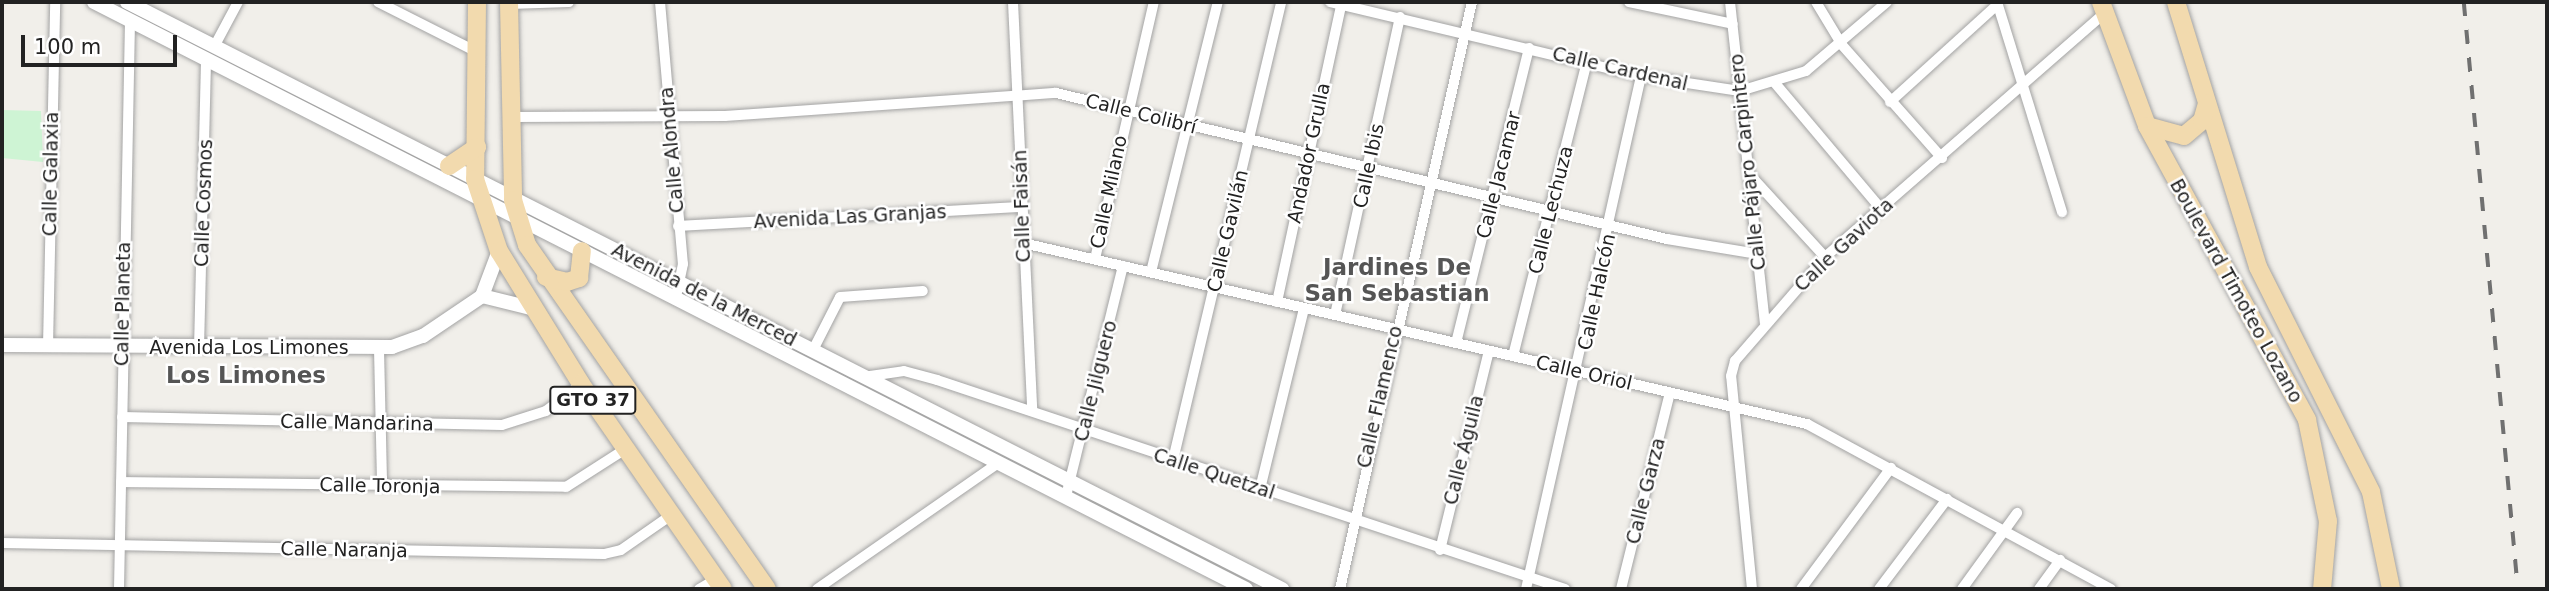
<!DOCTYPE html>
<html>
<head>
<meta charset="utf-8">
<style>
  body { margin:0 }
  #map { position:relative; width:2549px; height:591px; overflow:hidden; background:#f1efea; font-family:"DejaVu Sans",sans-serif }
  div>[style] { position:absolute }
  .park>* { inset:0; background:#cef4d4 }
  .roads { filter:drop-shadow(0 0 2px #a3a3a3) drop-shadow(0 0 2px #a3a3a3) }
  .minor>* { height:10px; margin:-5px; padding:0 5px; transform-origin:5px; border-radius:5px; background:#fff }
  .tertiary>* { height:14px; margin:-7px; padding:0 7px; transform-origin:7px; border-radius:7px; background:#fff }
  .primary>* { height:18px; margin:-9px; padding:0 9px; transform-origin:9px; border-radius:9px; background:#f2daae }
  .rail>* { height:3.5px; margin-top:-1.75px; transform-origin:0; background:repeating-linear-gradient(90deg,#707070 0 14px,transparent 0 28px) }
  span { translate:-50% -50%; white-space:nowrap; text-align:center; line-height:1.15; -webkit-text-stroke:5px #fff; paint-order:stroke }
  .shield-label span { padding:2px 5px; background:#fff; border:2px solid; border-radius:5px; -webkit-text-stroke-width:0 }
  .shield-label { font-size:18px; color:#222; font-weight:700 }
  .street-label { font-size:19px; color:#222 }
  .quarter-label { font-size:23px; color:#555; font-weight:700 }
  .frame { position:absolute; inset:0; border:4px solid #222; pointer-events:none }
  .scale { position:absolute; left:21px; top:35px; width:156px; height:32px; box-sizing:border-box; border:4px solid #222; border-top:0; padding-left:9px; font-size:21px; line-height:24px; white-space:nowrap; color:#222; -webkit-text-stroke:5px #fff; paint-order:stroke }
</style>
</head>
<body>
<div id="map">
  <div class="park">
    <div style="clip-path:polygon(2px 110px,41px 111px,43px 162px,2px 158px)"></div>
  </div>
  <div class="roads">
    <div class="minor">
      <div style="left:378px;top:2px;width:111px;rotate:26.8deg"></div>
      <div style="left:660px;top:2px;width:263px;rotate:85deg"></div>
      <div style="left:683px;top:264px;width:34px;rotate:102deg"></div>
      <div style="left:1013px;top:2px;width:409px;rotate:87.3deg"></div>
      <div style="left:1330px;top:2px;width:320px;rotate:13.4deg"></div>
      <div style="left:1641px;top:76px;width:100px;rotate:8.6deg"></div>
      <div style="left:1740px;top:91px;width:69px;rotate:-16.9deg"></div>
      <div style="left:1806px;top:71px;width:106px;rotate:-40.4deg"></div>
      <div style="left:1629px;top:2px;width:106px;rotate:11.9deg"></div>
      <div style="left:1730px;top:2px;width:323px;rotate:83.8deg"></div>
      <div style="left:1816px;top:2px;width:50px;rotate:58.8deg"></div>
      <div style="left:1842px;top:45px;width:151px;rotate:48.5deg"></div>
      <div style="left:1997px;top:2px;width:220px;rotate:72.8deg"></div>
      <div style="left:509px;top:4px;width:60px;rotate:-1.9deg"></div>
      <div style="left:214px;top:47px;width:51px;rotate:-61.9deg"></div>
      <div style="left:1775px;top:83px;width:165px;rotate:49.9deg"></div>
      <div style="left:1890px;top:102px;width:144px;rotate:-42.2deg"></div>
      <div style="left:512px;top:117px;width:213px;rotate:-0.3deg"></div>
      <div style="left:725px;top:116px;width:332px;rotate:-4deg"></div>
      <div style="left:1056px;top:93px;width:628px;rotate:13.44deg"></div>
      <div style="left:1667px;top:239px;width:92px;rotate:9.4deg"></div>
      <div style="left:1749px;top:174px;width:113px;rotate:47.5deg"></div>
      <div style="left:678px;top:226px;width:345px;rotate:-3.2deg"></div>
      <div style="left:1023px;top:243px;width:805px;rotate:13deg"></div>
      <div style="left:1807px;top:424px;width:346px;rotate:28.5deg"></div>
      <div style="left:1095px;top:259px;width:264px;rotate:-77.1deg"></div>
      <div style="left:1151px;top:272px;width:278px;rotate:-76.1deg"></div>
      <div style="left:1277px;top:302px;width:304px;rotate:-77.8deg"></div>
      <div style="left:1335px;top:315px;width:305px;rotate:-77.7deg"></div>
      <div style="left:1456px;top:343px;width:304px;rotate:-76.1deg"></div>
      <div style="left:48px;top:346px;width:344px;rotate:-88.8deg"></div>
      <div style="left:199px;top:348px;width:290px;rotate:-88.6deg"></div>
      <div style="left:379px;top:349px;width:137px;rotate:88.7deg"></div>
      <div style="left:813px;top:350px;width:59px;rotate:-63deg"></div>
      <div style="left:840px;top:297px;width:83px;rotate:-4.1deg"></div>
      <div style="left:1513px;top:356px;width:303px;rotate:-75.9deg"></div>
      <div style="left:863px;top:377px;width:41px;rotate:-8.3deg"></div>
      <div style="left:904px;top:371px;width:34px;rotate:15deg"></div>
      <div style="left:937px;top:380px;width:662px;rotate:18.41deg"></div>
      <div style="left:122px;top:417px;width:380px;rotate:1.2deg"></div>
      <div style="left:502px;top:425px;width:46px;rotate:-17.7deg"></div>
      <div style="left:546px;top:411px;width:44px;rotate:-37.6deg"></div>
      <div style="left:1173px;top:460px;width:471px;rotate:-76.7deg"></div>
      <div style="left:121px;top:482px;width:445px;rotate:0.6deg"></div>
      <div style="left:566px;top:487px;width:72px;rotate:-32.6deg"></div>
      <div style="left:1260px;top:489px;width:186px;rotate:-76.3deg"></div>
      <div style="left:1066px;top:496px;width:237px;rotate:-76.1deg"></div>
      <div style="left:2px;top:543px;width:602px;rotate:1.05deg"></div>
      <div style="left:604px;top:554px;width:17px;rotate:-13deg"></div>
      <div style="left:621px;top:550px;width:65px;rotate:-34.9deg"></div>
      <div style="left:1440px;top:550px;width:205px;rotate:-76.2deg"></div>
      <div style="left:119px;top:589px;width:570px;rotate:-88.89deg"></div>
      <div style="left:699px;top:589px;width:20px;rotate:-30deg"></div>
      <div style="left:817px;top:589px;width:221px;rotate:-34.8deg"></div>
      <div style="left:1340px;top:589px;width:602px;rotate:-77.33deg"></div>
      <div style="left:1526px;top:589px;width:526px;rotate:-77.36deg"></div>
      <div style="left:1621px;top:589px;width:202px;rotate:-76deg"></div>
      <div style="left:1752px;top:589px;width:214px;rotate:-95.6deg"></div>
      <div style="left:1731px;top:376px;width:16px;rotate:-75deg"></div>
      <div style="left:1735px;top:361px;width:138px;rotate:-49.1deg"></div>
      <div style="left:1825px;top:257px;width:370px;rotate:-41.1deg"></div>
      <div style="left:1801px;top:589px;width:151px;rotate:-53.4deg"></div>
      <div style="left:1879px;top:589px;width:113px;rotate:-52.9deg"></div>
      <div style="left:1962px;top:589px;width:94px;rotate:-54.1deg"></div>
      <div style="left:2039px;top:589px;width:36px;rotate:-54deg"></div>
    </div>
    <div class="tertiary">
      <div style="left:94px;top:2px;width:1293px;rotate:27deg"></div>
      <div style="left:127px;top:2px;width:1296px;rotate:26.94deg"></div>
      <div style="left:482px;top:296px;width:50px;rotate:13.8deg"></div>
      <div style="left:2px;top:345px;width:390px;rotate:0.3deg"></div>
      <div style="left:392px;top:347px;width:33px;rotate:-20deg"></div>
      <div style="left:423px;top:336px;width:71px;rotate:-34.1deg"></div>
      <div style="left:482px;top:296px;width:48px;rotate:-69.3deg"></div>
    </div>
    <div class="primary">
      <div style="left:477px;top:2px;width:177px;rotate:90.6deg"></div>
      <div style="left:475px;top:179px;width:76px;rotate:71.6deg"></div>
      <div style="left:499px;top:251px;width:156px;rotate:58.3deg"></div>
      <div style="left:581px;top:384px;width:249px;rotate:55.3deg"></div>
      <div style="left:509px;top:2px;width:198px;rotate:88.8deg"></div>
      <div style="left:513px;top:200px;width:47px;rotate:72.7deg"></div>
      <div style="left:527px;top:245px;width:419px;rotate:55.1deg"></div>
      <div style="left:2101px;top:2px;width:132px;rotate:69.6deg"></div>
      <div style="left:2147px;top:126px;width:335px;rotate:61.4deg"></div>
      <div style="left:2307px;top:420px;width:103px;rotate:78.3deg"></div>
      <div style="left:2328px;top:521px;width:68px;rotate:95deg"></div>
      <div style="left:2176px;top:2px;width:277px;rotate:72.8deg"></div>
      <div style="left:2258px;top:267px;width:252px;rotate:63.3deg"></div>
      <div style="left:2371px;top:492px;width:99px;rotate:78.3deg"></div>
      <div style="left:2147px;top:126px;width:38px;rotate:15deg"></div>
      <div style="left:2184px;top:136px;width:23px;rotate:-40deg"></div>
      <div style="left:2202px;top:121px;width:18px;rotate:-74deg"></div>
      <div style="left:449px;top:166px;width:34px;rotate:-34deg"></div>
      <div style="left:546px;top:277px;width:22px;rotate:13deg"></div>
      <div style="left:567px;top:282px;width:13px;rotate:-18deg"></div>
      <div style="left:579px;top:278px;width:27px;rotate:-84deg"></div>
    </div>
  </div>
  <div class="rail">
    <div style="left:2464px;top:2px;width:589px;rotate:84.74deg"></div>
  </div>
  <div class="shield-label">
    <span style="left:593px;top:400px">GTO 37</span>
  </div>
  <div class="street-label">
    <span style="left:1620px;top:69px;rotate:13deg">Calle Cardenal</span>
    <span style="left:1141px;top:114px;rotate:14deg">Calle Colibrí</span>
    <span style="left:672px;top:150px;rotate:-95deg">Calle Alondra</span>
    <span style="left:1309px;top:153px;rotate:-78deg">Andador Grulla</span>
    <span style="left:1748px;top:162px;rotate:-96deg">Calle Pájaro Carpintero</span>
    <span style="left:1369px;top:166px;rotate:-78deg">Calle Ibis</span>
    <span style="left:51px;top:174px;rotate:-89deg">Calle Galaxia</span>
    <span style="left:1499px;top:175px;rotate:-76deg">Calle Jacamar</span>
    <span style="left:1109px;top:192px;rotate:-78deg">Calle Milano</span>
    <span style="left:204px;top:203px;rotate:-88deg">Calle Cosmos</span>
    <span style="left:1022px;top:206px;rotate:-92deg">Calle Faisán</span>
    <span style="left:1551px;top:210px;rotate:-76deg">Calle Lechuza</span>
    <span style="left:850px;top:217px;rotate:-3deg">Avenida Las Granjas</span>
    <span style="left:1228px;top:231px;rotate:-77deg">Calle Gavilán</span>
    <span style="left:1844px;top:245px;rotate:-43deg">Calle Gaviota</span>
    <span style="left:2236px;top:291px;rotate:61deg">Boulevard Timoteo Lozano</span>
    <span style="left:1597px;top:292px;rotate:-78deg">Calle Halcón</span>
    <span style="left:704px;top:295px;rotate:27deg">Avenida de la Merced</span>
    <span style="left:123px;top:304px;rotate:-89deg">Calle Planeta</span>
    <span style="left:249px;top:348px">Avenida Los Limones</span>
    <span style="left:1584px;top:373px;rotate:13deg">Calle Oriol</span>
    <span style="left:1096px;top:381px;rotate:-76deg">Calle Jilguero</span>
    <span style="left:1380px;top:397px;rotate:-77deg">Calle Flamenco</span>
    <span style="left:357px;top:423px;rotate:1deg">Calle Mandarina</span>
    <span style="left:1464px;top:450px;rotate:-76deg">Calle Águila</span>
    <span style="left:1214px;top:474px;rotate:18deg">Calle Quetzal</span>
    <span style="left:380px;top:486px;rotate:1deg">Calle Toronja</span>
    <span style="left:1646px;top:491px;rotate:-76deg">Calle Garza</span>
    <span style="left:344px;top:550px;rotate:1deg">Calle Naranja</span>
  </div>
  <div class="quarter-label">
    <span style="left:1397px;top:280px">Jardines De<br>San Sebastian</span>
    <span style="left:246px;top:375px">Los Limones</span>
  </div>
  <div class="frame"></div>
  <div class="scale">100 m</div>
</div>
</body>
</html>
